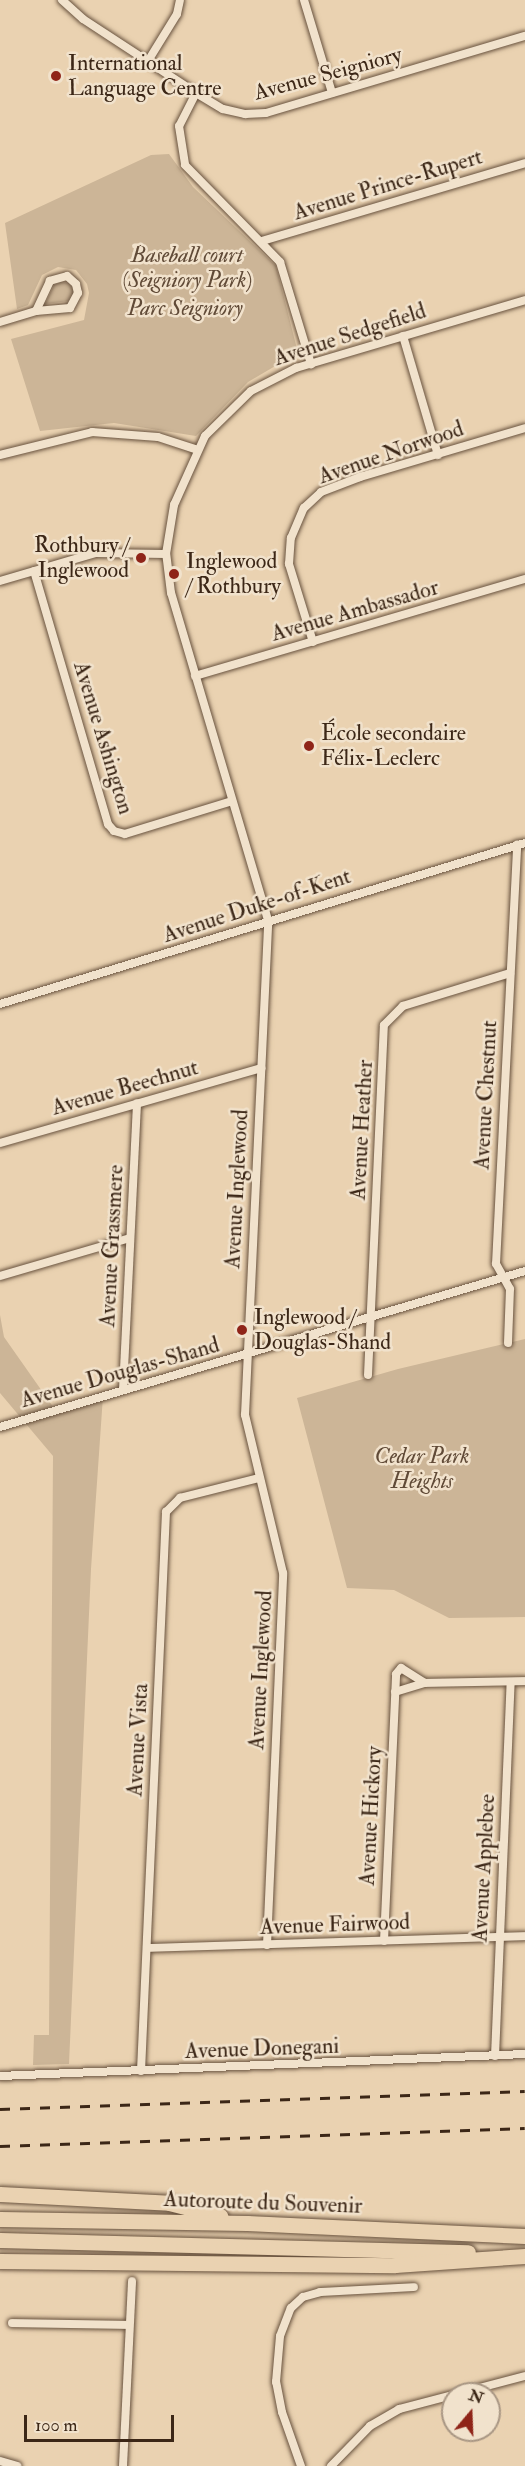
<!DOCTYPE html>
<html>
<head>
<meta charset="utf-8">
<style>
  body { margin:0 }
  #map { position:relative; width:525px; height:2466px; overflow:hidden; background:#ead2b1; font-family:"IM FELL Double Pica",serif }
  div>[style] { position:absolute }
  .green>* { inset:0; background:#ccb597 }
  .roads { filter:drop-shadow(0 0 2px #68523e) drop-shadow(0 0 2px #68523e) }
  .street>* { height:8px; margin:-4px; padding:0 4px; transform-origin:4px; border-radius:4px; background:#f1e2cc }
  .highway>* { height:15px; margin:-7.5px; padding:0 7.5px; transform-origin:7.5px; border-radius:7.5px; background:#ead2b1 }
  .rail>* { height:3px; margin-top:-1.5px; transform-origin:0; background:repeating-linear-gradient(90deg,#3c2717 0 10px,transparent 0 20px) }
  .dots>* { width:16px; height:16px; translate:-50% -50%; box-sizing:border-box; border:3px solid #f1e2cc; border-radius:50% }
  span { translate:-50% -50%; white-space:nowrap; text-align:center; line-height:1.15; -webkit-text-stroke:5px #f1e2cc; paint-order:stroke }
  .poi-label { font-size:22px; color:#3c2717 }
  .left { translate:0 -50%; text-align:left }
  .right { translate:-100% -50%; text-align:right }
  .street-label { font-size:22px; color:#3c2717 }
  .park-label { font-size:22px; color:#604a37; font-style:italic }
  .north { position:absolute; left:441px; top:2382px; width:60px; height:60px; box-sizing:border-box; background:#f1e2cc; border:2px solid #a99784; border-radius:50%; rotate:19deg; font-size:16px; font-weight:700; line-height:24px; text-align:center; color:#3c2717 }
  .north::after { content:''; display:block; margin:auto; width:21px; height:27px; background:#8f2418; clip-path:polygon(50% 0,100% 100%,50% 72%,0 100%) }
  .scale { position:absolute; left:24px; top:2415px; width:150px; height:27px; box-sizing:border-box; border:3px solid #3c2717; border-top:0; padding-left:8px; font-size:18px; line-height:21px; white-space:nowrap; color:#3c2717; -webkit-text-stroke:4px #f1e2cc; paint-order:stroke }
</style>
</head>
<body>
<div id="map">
  <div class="green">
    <div style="clip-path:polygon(169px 154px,193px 187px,276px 266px,297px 349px,294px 355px,248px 382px,196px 436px,114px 423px,40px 431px,11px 339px,84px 320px,89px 293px,87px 284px,76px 270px,58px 267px,42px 275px,28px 305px,17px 309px,5px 223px,151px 155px)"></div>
    <div style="clip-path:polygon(61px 282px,69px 283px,74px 292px,69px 301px,45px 304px,54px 285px)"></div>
    <div style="clip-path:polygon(0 1315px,4px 1337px,56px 1411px,103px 1396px,91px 1569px,69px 2064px,33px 2065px,34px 2035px,49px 2035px,53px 1456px,0 1393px)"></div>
    <div style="clip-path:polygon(525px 1339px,525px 1617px,449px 1618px,394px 1590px,347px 1588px,297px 1398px,398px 1369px)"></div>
  </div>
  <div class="roads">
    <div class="street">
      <div style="left:62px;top:0;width:28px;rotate:42deg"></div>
      <div style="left:83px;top:19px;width:135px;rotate:33.2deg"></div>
      <div style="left:196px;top:93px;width:31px;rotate:31deg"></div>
      <div style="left:223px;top:109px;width:23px;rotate:13deg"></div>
      <div style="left:245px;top:114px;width:21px;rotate:-3deg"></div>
      <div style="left:266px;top:113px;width:270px;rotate:-16.6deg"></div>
      <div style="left:304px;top:0;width:97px;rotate:73.2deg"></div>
      <div style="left:148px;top:61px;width:55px;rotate:-58.3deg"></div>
      <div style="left:177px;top:14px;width:14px;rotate:-78deg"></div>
      <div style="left:196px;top:93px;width:37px;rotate:117deg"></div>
      <div style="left:179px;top:126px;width:39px;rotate:81deg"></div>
      <div style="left:185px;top:165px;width:136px;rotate:45.6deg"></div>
      <div style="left:280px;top:262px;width:107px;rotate:73.1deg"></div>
      <div style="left:262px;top:241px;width:274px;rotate:-16.5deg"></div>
      <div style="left:0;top:322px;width:38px;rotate:-17deg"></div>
      <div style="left:36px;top:311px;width:34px;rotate:-5deg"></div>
      <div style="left:70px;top:308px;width:17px;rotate:-62deg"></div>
      <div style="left:78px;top:293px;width:9px;rotate:-103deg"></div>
      <div style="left:76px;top:284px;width:12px;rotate:-138deg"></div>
      <div style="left:67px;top:276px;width:18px;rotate:164deg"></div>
      <div style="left:50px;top:281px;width:33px;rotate:115deg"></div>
      <div style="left:403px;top:336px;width:124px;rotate:73.6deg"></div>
      <div style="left:0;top:455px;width:95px;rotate:-14deg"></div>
      <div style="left:92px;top:432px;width:66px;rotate:4.3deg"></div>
      <div style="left:158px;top:437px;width:40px;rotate:18deg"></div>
      <div style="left:34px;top:571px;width:264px;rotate:73.7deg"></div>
      <div style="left:108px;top:824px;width:9px;rotate:49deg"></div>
      <div style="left:114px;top:831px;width:11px;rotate:15deg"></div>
      <div style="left:125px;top:834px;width:112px;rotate:-17.1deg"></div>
      <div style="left:0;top:581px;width:100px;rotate:-16.3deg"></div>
      <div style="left:96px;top:553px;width:70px;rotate:0.8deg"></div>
      <div style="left:313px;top:642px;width:82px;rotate:-107.1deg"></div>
      <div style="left:289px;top:564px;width:26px;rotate:-86deg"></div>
      <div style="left:291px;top:538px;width:33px;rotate:-67deg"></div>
      <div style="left:304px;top:508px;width:23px;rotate:-43deg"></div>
      <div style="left:321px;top:492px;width:42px;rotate:-21deg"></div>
      <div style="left:360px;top:477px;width:172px;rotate:-16.5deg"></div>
      <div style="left:195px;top:676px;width:344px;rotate:-16.4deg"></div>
      <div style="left:0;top:1004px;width:549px;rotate:-17.05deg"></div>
      <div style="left:0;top:1143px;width:272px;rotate:-16deg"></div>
      <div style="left:0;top:1276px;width:135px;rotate:-16.3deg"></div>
      <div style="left:508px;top:1343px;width:54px;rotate:-87.9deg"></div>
      <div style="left:510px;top:1289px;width:29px;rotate:-119deg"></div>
      <div style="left:496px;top:1264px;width:420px;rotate:-87.1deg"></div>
      <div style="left:368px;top:1375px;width:350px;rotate:-87.4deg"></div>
      <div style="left:384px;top:1025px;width:27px;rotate:-45deg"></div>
      <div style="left:403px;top:1006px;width:112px;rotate:-17.1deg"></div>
      <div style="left:123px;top:1390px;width:287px;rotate:-87.2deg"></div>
      <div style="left:0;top:1427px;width:548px;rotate:-16.55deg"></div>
      <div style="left:395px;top:1692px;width:31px;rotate:-17deg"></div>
      <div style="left:384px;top:1941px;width:267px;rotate:-87.4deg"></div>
      <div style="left:396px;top:1674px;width:8px;rotate:-50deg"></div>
      <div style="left:401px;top:1668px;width:28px;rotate:32deg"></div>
      <div style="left:425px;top:1683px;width:100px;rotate:-1.1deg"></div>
      <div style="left:267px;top:1945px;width:372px;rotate:-87.5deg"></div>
      <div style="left:283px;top:1573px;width:163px;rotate:-103.5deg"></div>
      <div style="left:245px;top:1415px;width:496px;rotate:-87.3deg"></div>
      <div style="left:268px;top:920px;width:341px;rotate:-106.5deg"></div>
      <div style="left:171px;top:593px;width:39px;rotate:-97deg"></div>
      <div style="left:166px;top:554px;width:50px;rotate:-80.7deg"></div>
      <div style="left:174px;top:505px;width:76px;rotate:-65.8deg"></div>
      <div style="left:205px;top:436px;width:64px;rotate:-44.4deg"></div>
      <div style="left:251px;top:391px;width:51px;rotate:-27.1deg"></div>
      <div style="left:296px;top:368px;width:239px;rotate:-16.5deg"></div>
      <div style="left:147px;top:1948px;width:378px;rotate:-1.8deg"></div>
      <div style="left:495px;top:2056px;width:374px;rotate:-87.6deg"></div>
      <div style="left:141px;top:2071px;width:560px;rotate:-87.44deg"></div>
      <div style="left:166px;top:1512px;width:20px;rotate:-45deg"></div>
      <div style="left:180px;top:1498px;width:81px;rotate:-14.2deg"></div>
      <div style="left:0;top:2076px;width:525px;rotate:-2.4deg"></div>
      <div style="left:12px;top:2323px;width:117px;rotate:1deg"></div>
      <div style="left:0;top:2461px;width:18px;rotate:16deg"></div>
      <div style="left:123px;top:2466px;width:185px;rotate:-87.2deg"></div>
      <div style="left:301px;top:2466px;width:57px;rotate:-109.4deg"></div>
      <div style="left:282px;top:2412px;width:31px;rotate:-101deg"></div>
      <div style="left:276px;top:2382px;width:46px;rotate:-85deg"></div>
      <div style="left:280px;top:2336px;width:30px;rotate:-69deg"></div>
      <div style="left:291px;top:2308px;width:16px;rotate:-43deg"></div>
      <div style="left:303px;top:2297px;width:18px;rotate:-16deg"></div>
      <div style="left:320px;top:2292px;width:94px;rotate:-3deg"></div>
      <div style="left:331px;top:2466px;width:56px;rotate:-45.7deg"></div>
      <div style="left:370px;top:2426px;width:34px;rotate:-30deg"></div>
      <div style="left:399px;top:2409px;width:130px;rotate:-14.7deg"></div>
    </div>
    <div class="highway">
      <div style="left:0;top:2194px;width:169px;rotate:3deg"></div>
      <div style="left:169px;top:2203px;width:53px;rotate:14.3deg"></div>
      <div style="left:0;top:2219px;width:247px;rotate:0.9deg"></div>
      <div style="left:247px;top:2223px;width:278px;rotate:2.7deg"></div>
      <div style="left:0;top:2240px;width:468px;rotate:1.5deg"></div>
      <div style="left:0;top:2261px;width:395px;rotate:0.6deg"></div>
      <div style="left:395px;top:2265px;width:130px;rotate:-4deg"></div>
    </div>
  </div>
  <div class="rail">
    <div style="left:0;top:2109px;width:525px;rotate:-1.96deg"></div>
    <div style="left:0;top:2146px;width:525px;rotate:-1.96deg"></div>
  </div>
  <div class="dots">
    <div style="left:56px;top:76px;background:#8f2418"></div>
    <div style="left:141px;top:558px;background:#8f2418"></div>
    <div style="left:174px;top:574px;background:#8f2418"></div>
    <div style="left:309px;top:746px;background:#8f2418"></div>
    <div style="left:242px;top:1330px;background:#8f2418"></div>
  </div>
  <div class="poi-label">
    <span class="left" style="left:68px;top:76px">International<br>Language Centre</span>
    <span class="right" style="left:129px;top:558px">Rothbury /<br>Inglewood</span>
    <span class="left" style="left:186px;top:574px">Inglewood<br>/ Rothbury</span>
    <span class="left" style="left:321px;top:746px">École secondaire<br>Félix-Leclerc</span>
    <span class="left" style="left:254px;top:1330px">Inglewood /<br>Douglas-Shand</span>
  </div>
  <div class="street-label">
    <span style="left:328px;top:74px;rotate:-15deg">Avenue Seigniory</span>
    <span style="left:388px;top:185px;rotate:-17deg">Avenue Prince-Rupert</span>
    <span style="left:350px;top:335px;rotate:-18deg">Avenue Sedgefield</span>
    <span style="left:391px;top:453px;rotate:-19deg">Avenue Norwood</span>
    <span style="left:355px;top:611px;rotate:-16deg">Avenue Ambassador</span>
    <span style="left:103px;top:738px;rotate:73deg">Avenue Ashington</span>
    <span style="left:257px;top:906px;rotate:-18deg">Avenue Duke-of-Kent</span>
    <span style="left:125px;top:1088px;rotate:-16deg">Avenue Beechnut</span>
    <span style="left:486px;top:1095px;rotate:-87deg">Avenue Chestnut</span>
    <span style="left:362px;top:1130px;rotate:-87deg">Avenue Heather</span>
    <span style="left:237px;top:1189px;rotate:-87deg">Avenue Inglewood</span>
    <span style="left:112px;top:1246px;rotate:-87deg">Avenue Grassmere</span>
    <span style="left:120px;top:1373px;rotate:-16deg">Avenue Douglas-Shand</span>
    <span style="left:261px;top:1670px;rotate:-87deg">Avenue Inglewood</span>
    <span style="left:138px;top:1740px;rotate:-87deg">Avenue Vista</span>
    <span style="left:371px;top:1816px;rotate:-87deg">Avenue Hickory</span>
    <span style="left:484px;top:1868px;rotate:-87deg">Avenue Applebee</span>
    <span style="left:335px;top:1925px;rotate:-2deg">Avenue Fairwood</span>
    <span style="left:262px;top:2049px;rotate:-2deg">Avenue Donegani</span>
    <span style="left:263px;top:2203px;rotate:2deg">Autoroute du Souvenir</span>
  </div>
  <div class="park-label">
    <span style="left:187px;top:268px">Baseball court<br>(Seigniory Park)</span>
    <span style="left:185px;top:309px">Parc Seigniory</span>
    <span style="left:422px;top:1469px">Cedar Park<br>Heights</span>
  </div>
  <div class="north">N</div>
  <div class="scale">100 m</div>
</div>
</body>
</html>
